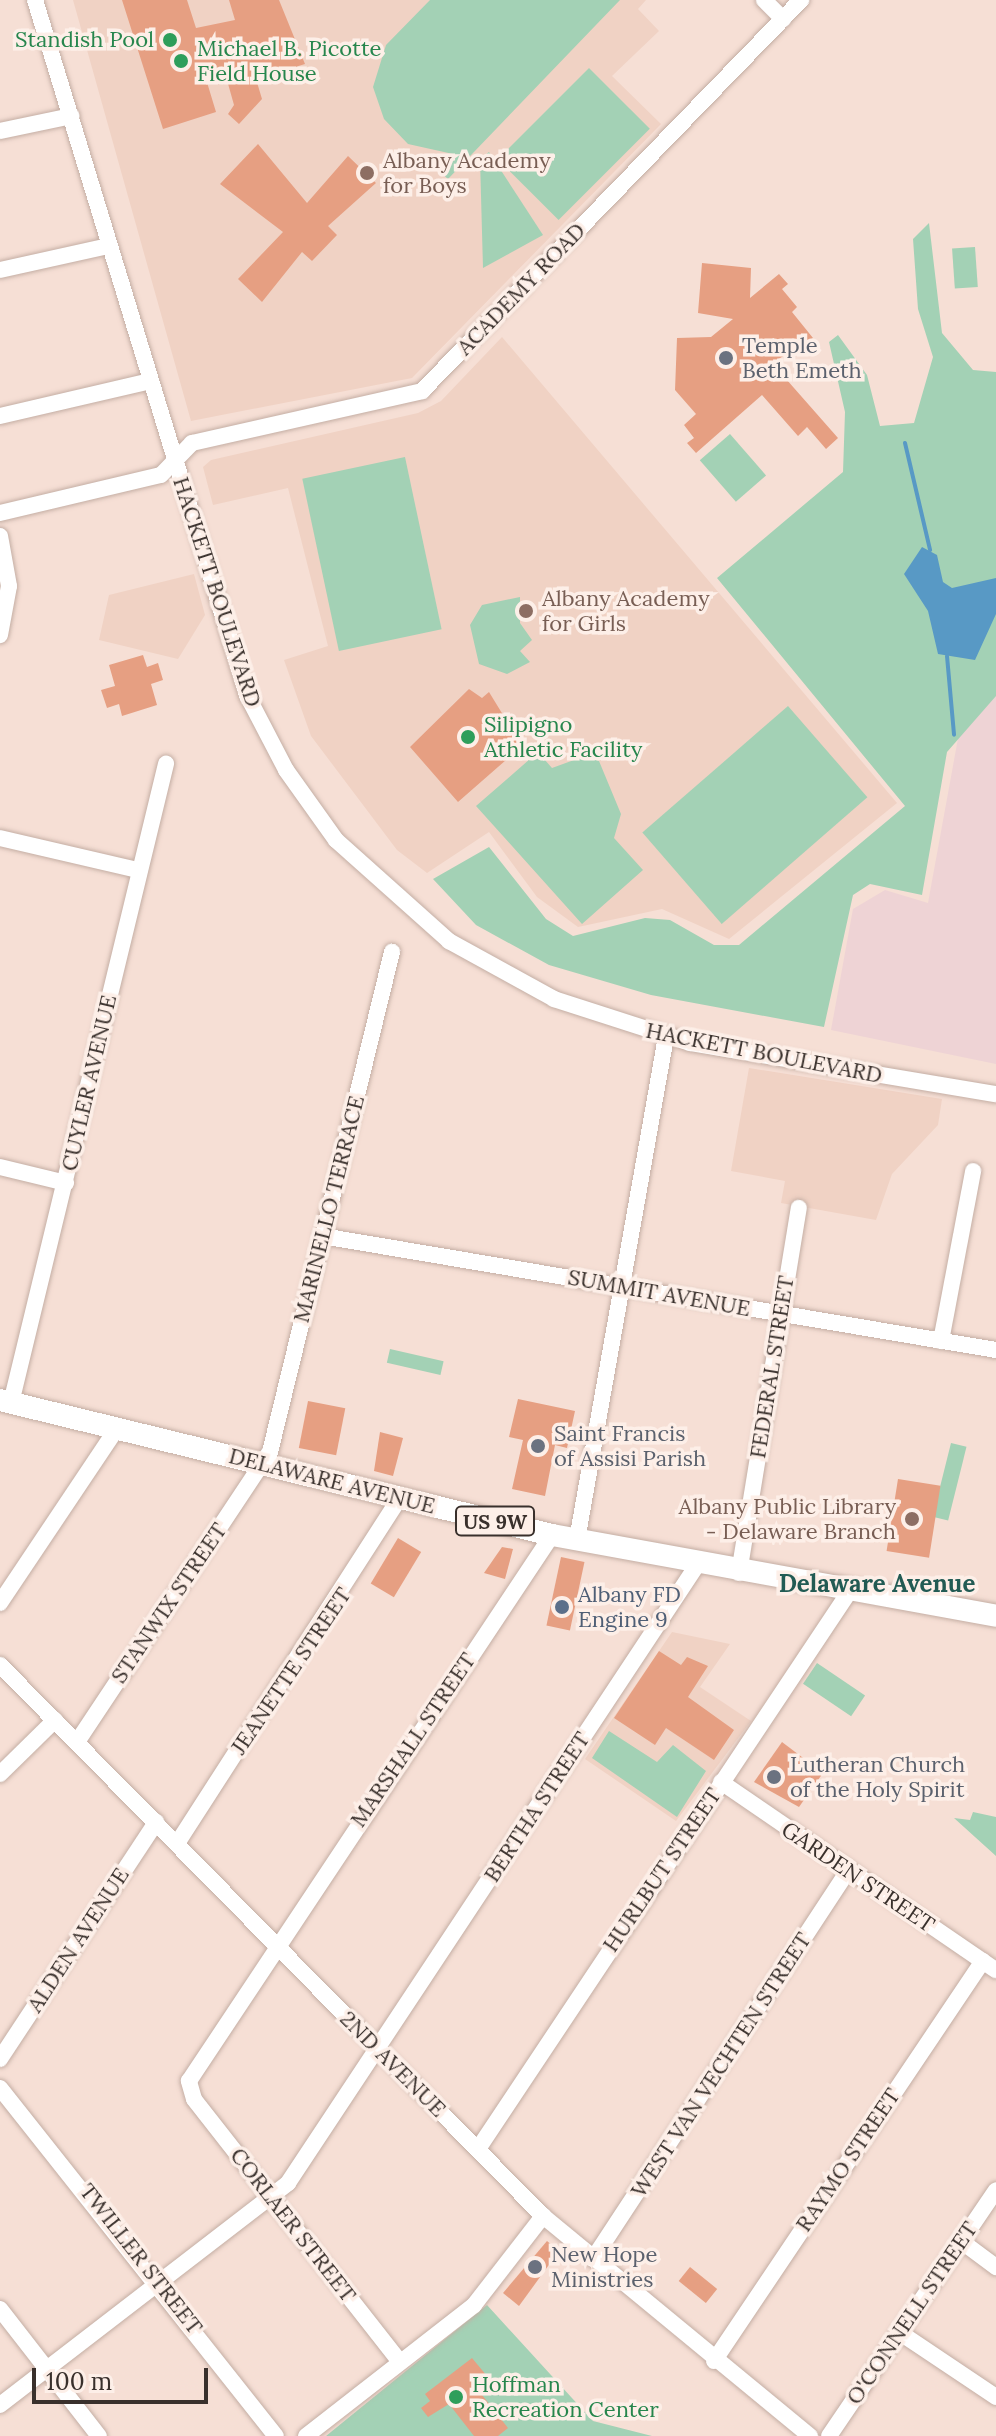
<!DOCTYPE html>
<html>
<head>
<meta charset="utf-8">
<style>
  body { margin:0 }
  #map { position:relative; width:996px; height:2436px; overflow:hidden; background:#f6dfd5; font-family:Lora,serif }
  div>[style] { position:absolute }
  .built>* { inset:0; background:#f0d2c4 }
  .medical>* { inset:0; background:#eed3d5 }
  .green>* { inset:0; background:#a3d1b5; transform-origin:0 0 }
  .water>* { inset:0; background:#5899c5 }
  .stream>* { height:4px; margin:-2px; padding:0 2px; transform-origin:2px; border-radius:2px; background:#5899c5 }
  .building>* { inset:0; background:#e69f82; transform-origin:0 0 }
  .roads { filter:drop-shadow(0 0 2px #c4aea4) drop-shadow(0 0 2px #c4aea4) }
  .minor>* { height:16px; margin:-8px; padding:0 8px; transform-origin:8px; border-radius:8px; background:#fff }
  .major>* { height:22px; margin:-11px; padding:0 11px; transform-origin:11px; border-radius:11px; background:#fff }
  .dots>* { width:22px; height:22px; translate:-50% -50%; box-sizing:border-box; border:4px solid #fdefe8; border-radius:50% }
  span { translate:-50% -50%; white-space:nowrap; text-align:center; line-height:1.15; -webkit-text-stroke:7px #fdefe8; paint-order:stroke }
  .shield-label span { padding:2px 6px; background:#fdefe8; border:2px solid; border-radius:6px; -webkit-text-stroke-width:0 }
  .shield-label { font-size:20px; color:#39302c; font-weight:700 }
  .leisure-label { font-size:22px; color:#27864d }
  .right { translate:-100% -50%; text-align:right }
  .left { translate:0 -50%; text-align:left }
  .education-label { font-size:22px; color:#785e54 }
  .street-label { font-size:22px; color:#39302c }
  .worship-label { font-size:22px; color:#5b616d }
  .service-label { font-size:22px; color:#4e5e75 }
  .neighbourhood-label { font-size:24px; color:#225b54; font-weight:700 }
  .scale { position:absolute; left:32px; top:2368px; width:176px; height:36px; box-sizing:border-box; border:4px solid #39302c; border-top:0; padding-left:10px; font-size:24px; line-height:28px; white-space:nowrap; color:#39302c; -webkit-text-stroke:6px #fdefe8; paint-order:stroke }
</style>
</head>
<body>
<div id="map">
  <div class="built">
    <div style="clip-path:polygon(73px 0,646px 0,638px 9px,659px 31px,612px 76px,661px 124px,412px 378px,191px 421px)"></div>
    <div style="clip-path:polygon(502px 337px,897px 803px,729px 939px,662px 909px,578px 927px,537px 897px,489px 832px,427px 873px,397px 850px,311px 736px,284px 660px,328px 646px,288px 488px,213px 505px,203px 467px,211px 460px,418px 413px,441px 401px)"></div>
    <div style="clip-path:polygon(194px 574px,205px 615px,178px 659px,99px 640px,109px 595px)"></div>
    <div style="clip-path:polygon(749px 1068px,942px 1099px,938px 1125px,892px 1174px,876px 1220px,781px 1203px,785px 1181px,731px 1171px)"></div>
    <div style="clip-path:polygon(672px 1632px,730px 1644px,700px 1687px,751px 1721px,676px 1821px,585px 1759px)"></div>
  </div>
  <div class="medical">
    <div style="clip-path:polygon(969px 678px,996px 683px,996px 1064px,831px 1030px,853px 909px,885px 890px,928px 903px)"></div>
  </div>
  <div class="green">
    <div style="clip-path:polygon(430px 0,620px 0,448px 179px,438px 170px,453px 154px,408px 144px,384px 119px,373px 87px,386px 45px)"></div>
    <div style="left:589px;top:68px;width:86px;height:129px;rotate:45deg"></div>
    <div style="clip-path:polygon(489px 152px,543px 235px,483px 268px,480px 159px)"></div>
    <div style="clip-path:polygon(929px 223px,942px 333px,973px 370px,996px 372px,996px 696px,947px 752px,922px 895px,870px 884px,853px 895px,824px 1027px,651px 995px,549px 965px,476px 925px,433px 879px,489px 847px,546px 919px,573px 936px,645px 918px,670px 920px,714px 945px,739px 945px,905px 806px,717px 578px,843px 472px,845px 412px,829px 342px,838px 335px,867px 375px,880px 426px,914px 423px,933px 357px,918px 309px,913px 239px)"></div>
    <div style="left:975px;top:247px;width:40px;height:23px;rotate:86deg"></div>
    <div style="left:730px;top:434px;width:55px;height:40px;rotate:49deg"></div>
    <div style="left:405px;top:457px;width:176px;height:105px;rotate:78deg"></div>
    <div style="clip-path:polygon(520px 597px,520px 623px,532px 640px,520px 651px,530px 662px,507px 674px,479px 664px,470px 625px,482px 605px)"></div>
    <div style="left:788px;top:706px;width:121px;height:193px;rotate:49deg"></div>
    <div style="clip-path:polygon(538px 752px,552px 768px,585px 756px,599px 761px,621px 814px,614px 838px,643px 870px,582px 924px,476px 806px)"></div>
    <div style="left:390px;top:1349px;width:55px;height:14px;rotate:13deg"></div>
    <div style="left:951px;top:1443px;width:16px;height:76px;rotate:14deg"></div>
    <div style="left:817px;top:1663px;width:58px;height:25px;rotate:34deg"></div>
    <div style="clip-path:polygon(609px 1731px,657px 1762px,673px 1745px,706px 1771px,677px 1817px,592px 1758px)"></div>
    <div style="clip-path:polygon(973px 1812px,996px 1817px,996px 1856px,954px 1818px,970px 1820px)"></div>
    <div style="clip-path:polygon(487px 2305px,593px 2421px,652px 2436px,326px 2436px)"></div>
  </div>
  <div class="water">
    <div style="clip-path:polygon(922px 547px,937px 555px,943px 582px,952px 588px,996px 578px,996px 614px,975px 660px,938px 654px,928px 611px,904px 574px)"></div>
  </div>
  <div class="stream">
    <div style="left:905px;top:443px;width:110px;rotate:76.8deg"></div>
    <div style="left:947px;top:656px;width:79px;rotate:84.9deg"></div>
  </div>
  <div class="building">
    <div style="clip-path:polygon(122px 0,187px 0,196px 28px,235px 20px,229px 0,279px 0,305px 64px,256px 79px,262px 99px,239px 124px,228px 114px,234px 105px,225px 73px,206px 79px,216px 112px,163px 129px)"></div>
    <div style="clip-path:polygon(258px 144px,307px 203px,348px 156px,376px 183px,328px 226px,337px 235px,312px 261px,302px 252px,262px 302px,238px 279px,283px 232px,220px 184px)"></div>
    <div style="clip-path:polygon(702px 263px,751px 268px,750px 298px,779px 274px,788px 284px,782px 289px,797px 307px,792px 312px,813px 338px,772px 363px,838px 438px,826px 449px,807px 427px,798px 436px,762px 395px,696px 453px,687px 443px,694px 438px,684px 425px,696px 414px,675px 390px,677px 338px,711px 337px,733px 319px,698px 313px)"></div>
    <div style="clip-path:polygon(143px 655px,147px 667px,158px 663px,163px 680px,151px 684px,157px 705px,122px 716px,119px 704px,107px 708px,101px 690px,115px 686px,109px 665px)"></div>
    <div style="clip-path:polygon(469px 689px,482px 698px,489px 692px,522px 746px,458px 802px,410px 747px)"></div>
    <div style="clip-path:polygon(518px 1399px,575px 1411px,567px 1448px,555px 1445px,545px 1496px,512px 1489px,523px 1440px,509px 1437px)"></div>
    <div style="left:308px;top:1401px;width:38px;height:48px;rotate:11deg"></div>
    <div style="clip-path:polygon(380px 1432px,403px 1438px,393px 1476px,374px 1471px)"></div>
    <div style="left:898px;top:1479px;width:43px;height:73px;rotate:9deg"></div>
    <div style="left:398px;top:1538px;width:27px;height:53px;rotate:31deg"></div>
    <div style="clip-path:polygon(502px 1547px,513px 1549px,505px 1579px,484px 1573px)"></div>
    <div style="left:561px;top:1557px;width:24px;height:70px;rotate:12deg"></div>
    <div style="clip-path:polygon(659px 1651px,681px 1665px,687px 1657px,708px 1666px,688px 1697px,734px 1730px,714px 1760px,666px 1728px,655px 1745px,614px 1718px)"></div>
    <div style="clip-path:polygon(782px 1742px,823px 1773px,799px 1807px,754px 1782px)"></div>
    <div style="clip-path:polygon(547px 2241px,559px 2251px,519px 2306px,503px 2293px)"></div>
    <div style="left:690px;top:2267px;width:35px;height:18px;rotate:39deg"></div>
    <div style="clip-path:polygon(472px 2358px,487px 2376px,475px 2386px,508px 2428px,498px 2436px,474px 2436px,449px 2404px,428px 2417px,421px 2408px,430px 2401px,425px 2394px)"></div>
  </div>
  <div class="roads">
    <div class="minor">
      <div style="left:35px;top:0;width:727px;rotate:73.04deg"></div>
      <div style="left:247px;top:695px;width:85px;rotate:62.5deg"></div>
      <div style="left:286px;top:770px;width:86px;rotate:54.5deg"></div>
      <div style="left:336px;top:840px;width:152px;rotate:41.8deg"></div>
      <div style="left:449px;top:941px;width:120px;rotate:28.9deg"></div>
      <div style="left:554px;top:999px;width:143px;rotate:17.9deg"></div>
      <div style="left:690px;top:1043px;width:310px;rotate:9.5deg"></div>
      <div style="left:764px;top:0;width:27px;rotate:45deg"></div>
      <div style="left:0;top:131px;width:73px;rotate:-11.9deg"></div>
      <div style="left:0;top:270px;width:111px;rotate:-12.5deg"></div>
      <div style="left:0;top:416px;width:154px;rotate:-13.1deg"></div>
      <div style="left:0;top:513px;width:165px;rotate:-13.3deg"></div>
      <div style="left:161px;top:475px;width:45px;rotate:-45.9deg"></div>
      <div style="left:192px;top:443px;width:236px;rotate:-12.7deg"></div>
      <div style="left:422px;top:391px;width:545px;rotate:-45.89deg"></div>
      <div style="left:0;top:536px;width:51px;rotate:79.8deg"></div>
      <div style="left:9px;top:586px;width:50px;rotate:100.4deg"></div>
      <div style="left:0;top:838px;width:141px;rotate:13.1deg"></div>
      <div style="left:0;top:1167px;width:68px;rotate:13.6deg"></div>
      <div style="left:322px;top:1236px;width:684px;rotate:9.6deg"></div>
      <div style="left:941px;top:1341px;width:173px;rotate:-79.3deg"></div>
      <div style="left:11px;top:1403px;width:658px;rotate:-76.37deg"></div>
      <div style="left:577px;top:1540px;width:511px;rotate:-79.97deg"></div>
      <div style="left:739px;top:1573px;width:370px;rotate:-80.7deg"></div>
      <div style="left:0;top:1603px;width:211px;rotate:-56.2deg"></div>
      <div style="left:0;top:1665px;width:774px;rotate:45.42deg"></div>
      <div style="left:543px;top:2216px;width:346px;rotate:39.5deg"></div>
      <div style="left:77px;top:1742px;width:348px;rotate:-56.4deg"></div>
      <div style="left:270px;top:1452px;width:515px;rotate:-76.29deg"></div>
      <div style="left:0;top:1774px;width:77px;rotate:-44.5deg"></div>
      <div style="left:721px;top:1782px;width:333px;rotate:34.4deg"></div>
      <div style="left:178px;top:1842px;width:409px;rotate:-57.2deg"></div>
      <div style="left:0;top:2059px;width:284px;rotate:-56.6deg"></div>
      <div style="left:0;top:2088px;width:444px;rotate:51.6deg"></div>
      <div style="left:478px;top:2149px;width:669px;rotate:-56.33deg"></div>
      <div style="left:961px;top:2241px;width:44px;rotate:36.6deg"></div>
      <div style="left:593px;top:2259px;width:464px;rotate:-56.7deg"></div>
      <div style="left:0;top:2309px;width:161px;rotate:52.1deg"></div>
      <div style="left:899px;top:2332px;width:117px;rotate:33.8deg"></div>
      <div style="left:714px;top:2361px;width:482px;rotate:-56.1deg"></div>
      <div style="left:400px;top:2362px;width:334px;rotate:-128.1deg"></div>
      <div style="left:194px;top:2099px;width:19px;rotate:-106deg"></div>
      <div style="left:189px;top:2081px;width:656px;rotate:-56.38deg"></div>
      <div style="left:0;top:2405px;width:364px;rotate:-37.6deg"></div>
      <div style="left:288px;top:2183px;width:741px;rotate:-56.5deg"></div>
      <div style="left:306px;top:2436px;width:213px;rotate:-37.9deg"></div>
      <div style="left:474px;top:2305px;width:113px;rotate:-52.2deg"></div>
      <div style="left:829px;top:2436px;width:297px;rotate:-55.8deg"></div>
    </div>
    <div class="major">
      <div style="left:0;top:1400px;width:568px;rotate:13.74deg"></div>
      <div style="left:552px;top:1535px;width:451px;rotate:10.3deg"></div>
    </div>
  </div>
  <div class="dots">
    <div style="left:170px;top:40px;background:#2e9e5b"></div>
    <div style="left:181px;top:61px;background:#2e9e5b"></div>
    <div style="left:367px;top:173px;background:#8d6e63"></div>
    <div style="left:726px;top:358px;background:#6b7280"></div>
    <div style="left:526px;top:611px;background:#8d6e63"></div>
    <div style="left:468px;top:737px;background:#2e9e5b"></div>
    <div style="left:538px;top:1446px;background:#6b7280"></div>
    <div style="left:912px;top:1519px;background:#8d6e63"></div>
    <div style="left:562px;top:1607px;background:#5c6f8a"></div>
    <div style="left:774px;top:1777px;background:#6b7280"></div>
    <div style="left:535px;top:2267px;background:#6b7280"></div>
    <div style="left:456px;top:2397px;background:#2e9e5b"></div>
  </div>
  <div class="shield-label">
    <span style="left:495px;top:1521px">US 9W</span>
  </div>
  <div class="leisure-label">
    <span class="right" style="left:154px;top:40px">Standish Pool</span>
    <span class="left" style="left:197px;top:61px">Michael B. Picotte<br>Field House</span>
    <span class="left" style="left:484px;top:737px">Silipigno<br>Athletic Facility</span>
    <span class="left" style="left:472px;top:2397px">Hoffman<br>Recreation Center</span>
  </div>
  <div class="education-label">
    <span class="left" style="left:383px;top:173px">Albany Academy<br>for Boys</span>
    <span class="left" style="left:542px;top:611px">Albany Academy<br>for Girls</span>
    <span class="right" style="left:896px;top:1519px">Albany Public Library<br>- Delaware Branch</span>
  </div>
  <div class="street-label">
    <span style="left:521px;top:289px;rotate:-46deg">ACADEMY ROAD</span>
    <span style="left:217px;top:592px;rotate:72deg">HACKETT BOULEVARD</span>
    <span style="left:764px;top:1053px;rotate:11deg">HACKETT BOULEVARD</span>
    <span style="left:89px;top:1083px;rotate:-77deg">CUYLER AVENUE</span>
    <span style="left:329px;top:1209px;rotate:-76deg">MARINELLO TERRACE</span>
    <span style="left:659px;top:1293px;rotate:10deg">SUMMIT AVENUE</span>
    <span style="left:772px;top:1367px;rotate:-81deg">FEDERAL STREET</span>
    <span style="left:332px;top:1481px;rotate:14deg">DELAWARE AVENUE</span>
    <span style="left:169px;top:1603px;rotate:-56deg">STANWIX STREET</span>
    <span style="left:291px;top:1671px;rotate:-56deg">JEANETTE STREET</span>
    <span style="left:413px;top:1740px;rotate:-56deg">MARSHALL STREET</span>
    <span style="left:537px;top:1807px;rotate:-57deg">BERTHA STREET</span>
    <span style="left:662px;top:1870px;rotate:-56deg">HURLBUT STREET</span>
    <span style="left:858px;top:1877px;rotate:34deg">GARDEN STREET</span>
    <span style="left:78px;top:1940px;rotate:-57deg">ALDEN AVENUE</span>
    <span style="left:393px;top:2064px;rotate:45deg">2ND AVENUE</span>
    <span style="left:721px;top:2065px;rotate:-57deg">WEST VAN VECHTEN STREET</span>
    <span style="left:848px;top:2160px;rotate:-56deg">RAYMO STREET</span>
    <span style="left:293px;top:2225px;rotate:52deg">CORLAER STREET</span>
    <span style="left:141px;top:2259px;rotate:52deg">TWILLER STREET</span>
    <span style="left:912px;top:2313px;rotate:-56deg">O'CONNELL STREET</span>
  </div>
  <div class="worship-label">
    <span class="left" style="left:742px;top:358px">Temple<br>Beth Emeth</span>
    <span class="left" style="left:554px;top:1446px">Saint Francis<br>of Assisi Parish</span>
    <span class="left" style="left:790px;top:1777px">Lutheran Church<br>of the Holy Spirit</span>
    <span class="left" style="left:551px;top:2267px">New Hope<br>Ministries</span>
  </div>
  <div class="service-label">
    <span class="left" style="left:578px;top:1607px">Albany FD<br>Engine 9</span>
  </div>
  <div class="neighbourhood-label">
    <span style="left:877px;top:1584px">Delaware Avenue</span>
  </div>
  <div class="scale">100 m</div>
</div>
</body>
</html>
